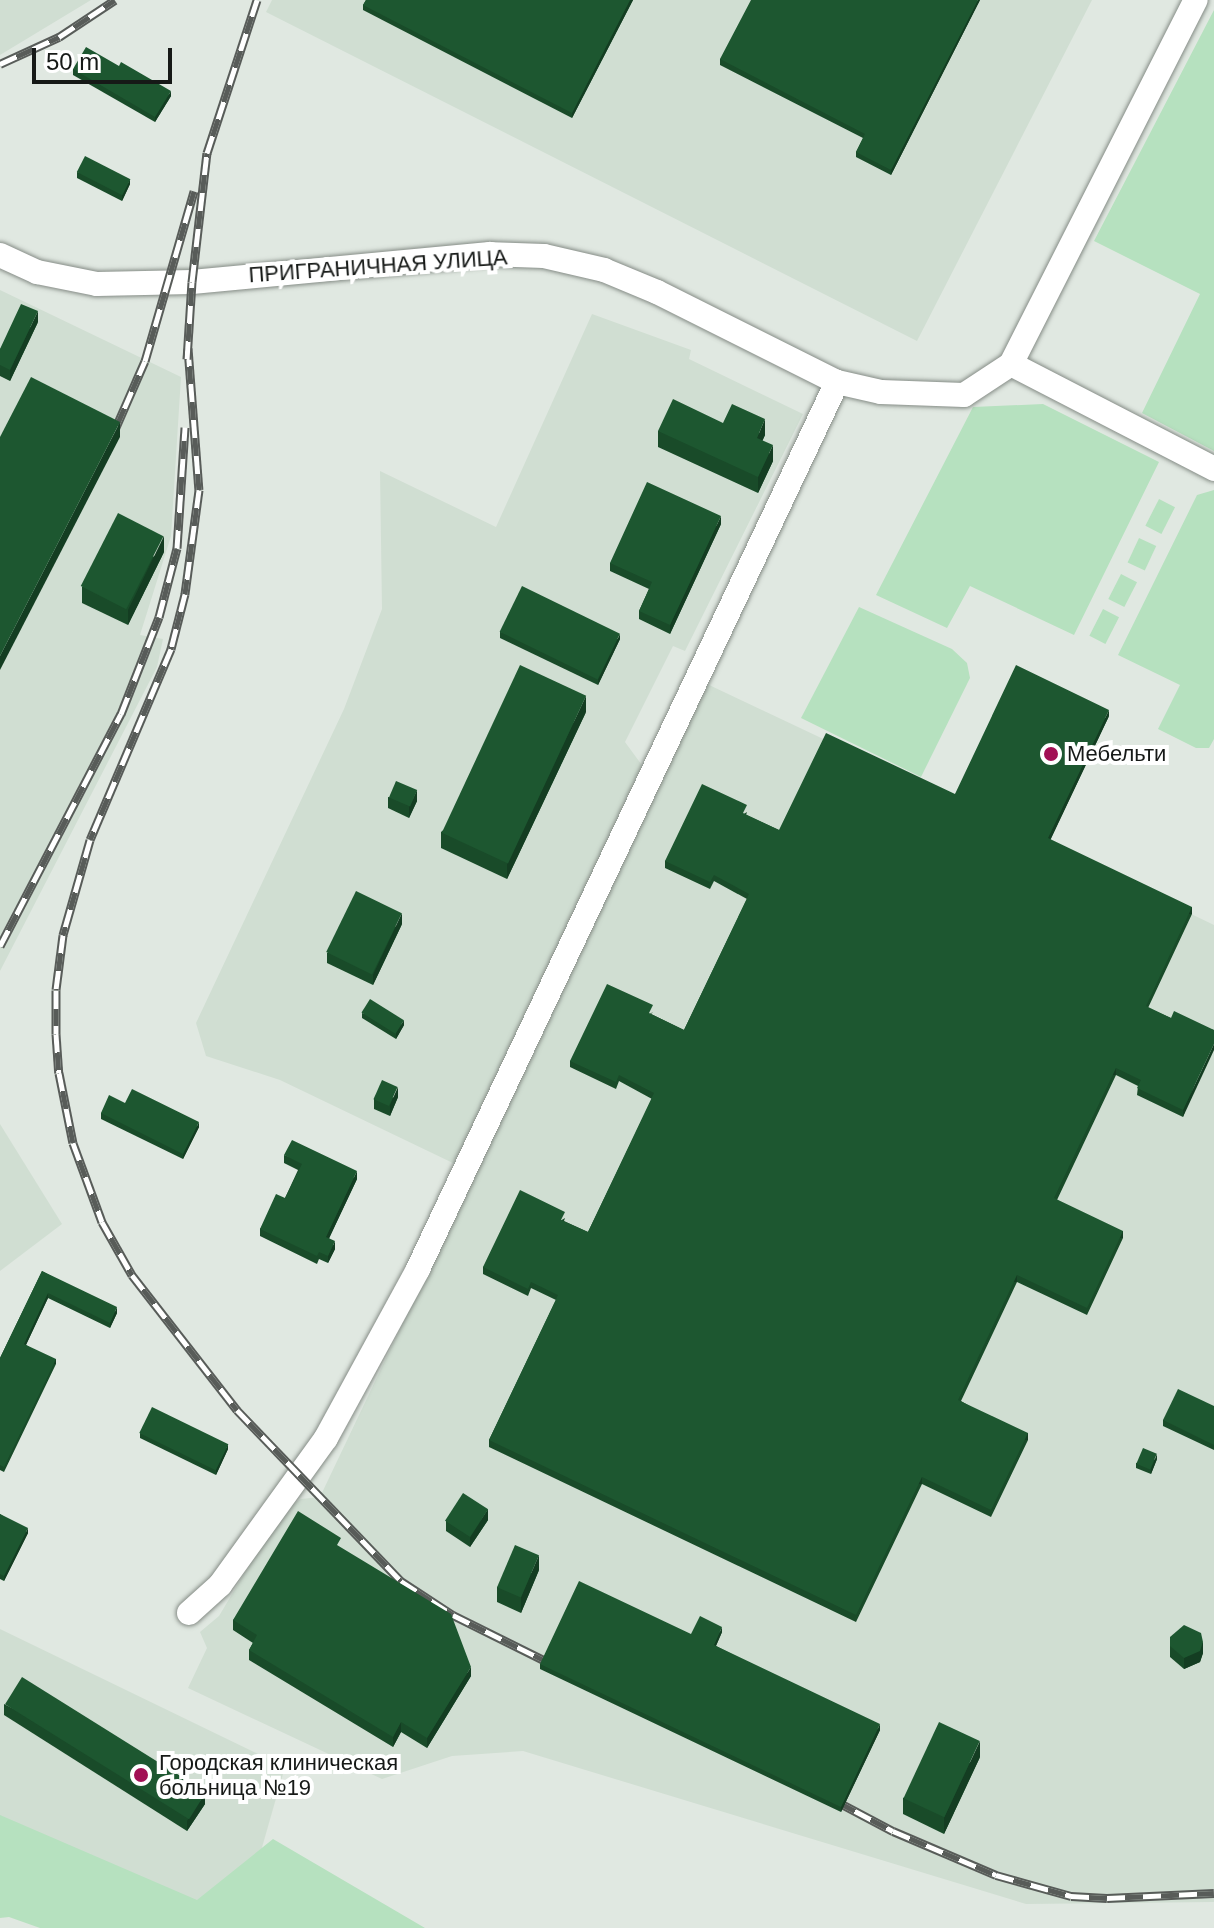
<!DOCTYPE html>
<html>
<head>
<meta charset="utf-8">
<style>
  body { margin:0 }
  #map { position:relative; width:1214px; height:1928px; overflow:hidden; background:#e0e8e1; font-family:Helvetica,sans-serif }
  div>[style] { position:absolute }
  .built>* { inset:0; background:#d0ded2 }
  .green>* { inset:0; background:#b6e1bf; transform-origin:0 0 }
  .roads { filter:drop-shadow(0 0 2px #858c86) drop-shadow(0 0 2px #858c86) }
  .minor>* { height:24px; margin:-12px; padding:0 12px; transform-origin:12px; border-radius:12px; background:#fff }
  .rail>* { height:9px; margin-top:-4.5px; transform-origin:0; background:repeating-linear-gradient(90deg,#fff 0 18px,#585c59 0 36px); box-sizing:border-box; border-block:2px solid #585c59 }
  .wall>* { inset:0; background:#194b29 }
  .shaded-wall>* { inset:0; background:#143d22; transform-origin:0 0 }
  .building>* { inset:0; background:#1d5730; transform-origin:0 0 }
  .dots>* { width:22px; height:22px; translate:-50% -50%; box-sizing:border-box; border:4px solid #fff; border-radius:50% }
  span { translate:-50% -50%; white-space:nowrap; text-align:center; line-height:1.15; -webkit-text-stroke:8px #fff; paint-order:stroke }
  .street-label { font-size:22px; color:#161917 }
  .poi-label { font-size:22px; color:#161917 }
  .left { translate:0 -50%; text-align:left }
  .scale { position:absolute; left:32px; top:48px; width:140px; height:36px; box-sizing:border-box; border:4px solid #161917; border-top:0; padding-left:10px; font-size:24px; line-height:28px; white-space:nowrap; color:#161917; -webkit-text-stroke:6px #fff; paint-order:stroke }
</style>
</head>
<body>
<div id="map">
  <div class="built">
    <div style="clip-path:polygon(0 0,91px 0,0 55px)"></div>
    <div style="clip-path:polygon(272px 0,1092px 0,917px 341px,266px 12px)"></div>
    <div style="clip-path:polygon(0 290px,181px 377px,171px 536px,140px 635px,163px 639px,157px 667px,0 971px)"></div>
    <div style="clip-path:polygon(592px 314px,691px 350px,689px 359px,803px 414px,685px 651px,673px 646px,625px 742px,644px 768px,455px 1164px,280px 1080px,206px 1056px,196px 1023px,344px 709px,382px 609px,380px 471px,496px 527px)"></div>
    <div style="clip-path:polygon(707px 684px,963px 805px,974px 784px,1058px 824px,1048px 845px,1214px 925px,1214px 1902px,1026px 1904px,523px 1751px,452px 1756px,382px 1779px,188px 1688px,207px 1648px,200px 1632px,219px 1616px,282px 1510px,301px 1499px,320px 1497px)"></div>
    <div style="clip-path:polygon(0 1124px,62px 1224px,0 1271px)"></div>
    <div style="clip-path:polygon(0 1629px,285px 1767px,239px 1928px,0 1829px)"></div>
  </div>
  <div class="green">
    <div style="clip-path:polygon(1214px 10px,1214px 451px,1142px 413px,1200px 294px,1094px 241px)"></div>
    <div style="clip-path:polygon(1043px 404px,1159px 462px,1074px 635px,970px 586px,947px 628px,876px 595px,973px 407px)"></div>
    <div style="clip-path:polygon(1214px 490px,1214px 739px,1209px 748px,1196px 748px,1158px 729px,1180px 685px,1118px 655px,1197px 495px)"></div>
    <div style="left:1159px;top:499px;width:18px;height:30px;rotate:27deg"></div>
    <div style="left:1139px;top:538px;width:19px;height:27px;rotate:25deg"></div>
    <div style="left:1121px;top:574px;width:18px;height:28px;rotate:27deg"></div>
    <div style="clip-path:polygon(859px 607px,952px 649px,967px 663px,970px 678px,921px 777px,801px 718px)"></div>
    <div style="left:1103px;top:609px;width:18px;height:30px;rotate:27deg"></div>
    <div style="clip-path:polygon(0 1815px,197px 1900px,273px 1839px,425px 1928px,40px 1928px,9px 1917px,0 1918px)"></div>
  </div>
  <div class="roads">
    <div class="minor">
      <div style="left:0;top:255px;width:41px;rotate:24.7deg"></div>
      <div style="left:37px;top:272px;width:61px;rotate:11.3deg"></div>
      <div style="left:97px;top:284px;width:95px;rotate:-1.2deg"></div>
      <div style="left:192px;top:282px;width:299px;rotate:-5.4deg"></div>
      <div style="left:490px;top:254px;width:54px;rotate:2.1deg"></div>
      <div style="left:544px;top:256px;width:62px;rotate:13.1deg"></div>
      <div style="left:604px;top:270px;width:57px;rotate:22.5deg"></div>
      <div style="left:657px;top:292px;width:201px;rotate:26.6deg"></div>
      <div style="left:837px;top:382px;width:45px;rotate:12.8deg"></div>
      <div style="left:881px;top:392px;width:83px;rotate:2.1deg"></div>
      <div style="left:964px;top:395px;width:56px;rotate:-33.4deg"></div>
      <div style="left:1011px;top:364px;width:408px;rotate:-63.1deg"></div>
      <div style="left:1011px;top:364px;width:229px;rotate:27.3deg"></div>
      <div style="left:189px;top:1613px;width:42px;rotate:-42.1deg"></div>
      <div style="left:220px;top:1585px;width:181px;rotate:-54.2deg"></div>
      <div style="left:326px;top:1438px;width:192px;rotate:-61.4deg"></div>
      <div style="left:418px;top:1269px;width:981px;rotate:-64.71deg"></div>
    </div>
  </div>
  <div class="rail">
    <div style="left:0;top:64px;width:65px;rotate:-24.6deg"></div>
    <div style="left:59px;top:37px;width:67px;rotate:-33.5deg"></div>
    <div style="left:188px;top:348px;width:142px;rotate:85.6deg"></div>
    <div style="left:199px;top:490px;width:105px;rotate:97.7deg"></div>
    <div style="left:185px;top:594px;width:57px;rotate:104.3deg"></div>
    <div style="left:171px;top:649px;width:207px;rotate:113deg"></div>
    <div style="left:90px;top:840px;width:99px;rotate:105.9deg"></div>
    <div style="left:63px;top:935px;width:55px;rotate:97.3deg"></div>
    <div style="left:56px;top:990px;width:44px;rotate:90deg"></div>
    <div style="left:56px;top:1034px;width:39px;rotate:86deg"></div>
    <div style="left:59px;top:1073px;width:71px;rotate:78.7deg"></div>
    <div style="left:73px;top:1143px;width:84px;rotate:69.8deg"></div>
    <div style="left:102px;top:1222px;width:61px;rotate:60.5deg"></div>
    <div style="left:132px;top:1275px;width:171px;rotate:52.1deg"></div>
    <div style="left:237px;top:1410px;width:237px;rotate:46.2deg"></div>
    <div style="left:401px;top:1581px;width:62px;rotate:33.2deg"></div>
    <div style="left:453px;top:1615px;width:124px;rotate:26.4deg"></div>
    <div style="left:187px;top:359px;width:77px;rotate:-86.3deg"></div>
    <div style="left:192px;top:282px;width:130px;rotate:-83.4deg"></div>
    <div style="left:207px;top:153px;width:161px;rotate:-71.9deg"></div>
    <div style="left:110px;top:441px;width:87px;rotate:-66.4deg"></div>
    <div style="left:145px;top:361px;width:177px;rotate:-73.9deg"></div>
    <div style="left:0;top:946px;width:262px;rotate:-62.5deg"></div>
    <div style="left:121px;top:714px;width:104px;rotate:-68.6deg"></div>
    <div style="left:159px;top:617px;width:71px;rotate:-75.4deg"></div>
    <div style="left:177px;top:548px;width:121px;rotate:-86.2deg"></div>
    <div style="left:823px;top:1794px;width:79px;rotate:27.9deg"></div>
    <div style="left:893px;top:1831px;width:112px;rotate:23.1deg"></div>
    <div style="left:996px;top:1875px;width:78px;rotate:15.6deg"></div>
    <div style="left:1071px;top:1896px;width:36px;rotate:3deg"></div>
    <div style="left:1107px;top:1898px;width:107px;rotate:-2.7deg"></div>
  </div>
  <div class="wall">
    <div style="clip-path:polygon(366px 0,633px 0,572px 118px,363px 10px,363px 5px)"></div>
    <div style="clip-path:polygon(980px 0,891px 175px,856px 157px,856px 152px,863px 138px,720px 65px,720px 59px)"></div>
    <div style="clip-path:polygon(119px 66px,171px 96px,155px 122px,73px 75px,73px 69px)"></div>
    <div style="clip-path:polygon(77px 172px,130px 184px,122px 201px,77px 178px)"></div>
    <div style="clip-path:polygon(38px 322px,10px 381px,0 376px,0 349px)"></div>
    <div style="clip-path:polygon(723px 423px,765px 435px,762px 441px,773px 461px,758px 493px,658px 447px,658px 431px)"></div>
    <div style="clip-path:polygon(721px 524px,670px 634px,639px 619px,639px 611px,649px 589px,610px 571px,610px 563px)"></div>
    <div style="clip-path:polygon(164px 552px,128px 625px,82px 603px,82px 587px)"></div>
    <div style="clip-path:polygon(500px 632px,620px 639px,598px 685px,500px 638px)"></div>
    <div style="clip-path:polygon(586px 712px,507px 879px,441px 848px,441px 832px)"></div>
    <div style="clip-path:polygon(1109px 716px,1050px 840px,1192px 914px,1148px 1008px,1171px 1018px,1214px 1030px,1183px 1117px,1137px 1095px,1138px 1086px,1116px 1075px,1057px 1200px,1123px 1238px,1087px 1315px,1017px 1282px,961px 1401px,1028px 1440px,991px 1517px,922px 1484px,856px 1622px,489px 1447px,489px 1440px,556px 1300px,531px 1288px,528px 1296px,483px 1274px,483px 1267px,565px 1218px,564px 1221px,588px 1232px,652px 1099px,619px 1081px,616px 1089px,570px 1067px,570px 1061px,653px 1012px,651px 1014px,684px 1030px,747px 899px,714px 881px,710px 889px,665px 868px,665px 861px,747px 812px,746px 815px,779px 830px,955px 794px)"></div>
    <div style="clip-path:polygon(388px 797px,417px 801px,409px 818px,388px 808px)"></div>
    <div style="clip-path:polygon(402px 924px,373px 985px,327px 963px,327px 953px)"></div>
    <div style="clip-path:polygon(362px 1013px,404px 1025px,396px 1039px,362px 1018px)"></div>
    <div style="clip-path:polygon(398px 1097px,390px 1116px,374px 1109px,374px 1099px)"></div>
    <div style="clip-path:polygon(125px 1103px,199px 1127px,183px 1159px,101px 1119px,101px 1113px)"></div>
    <div style="clip-path:polygon(284px 1155px,357px 1179px,329px 1238px,335px 1249px,328px 1263px,319px 1259px,317px 1264px,260px 1236px,260px 1229px,285px 1198px,298px 1170px,284px 1163px)"></div>
    <div style="clip-path:polygon(42px 1271px,117px 1313px,110px 1328px,48px 1298px,26px 1345px,56px 1364px,4px 1472px,0 1470px,0 1358px)"></div>
    <div style="clip-path:polygon(1214px 1406px,1214px 1450px,1163px 1426px,1163px 1420px)"></div>
    <div style="clip-path:polygon(140px 1433px,228px 1449px,216px 1475px,140px 1438px)"></div>
    <div style="clip-path:polygon(1157px 1459px,1151px 1474px,1136px 1468px,1136px 1463px)"></div>
    <div style="clip-path:polygon(0 1514px,28px 1533px,4px 1581px,0 1579px)"></div>
    <div style="clip-path:polygon(488px 1520px,470px 1547px,446px 1531px,446px 1521px)"></div>
    <div style="clip-path:polygon(341px 1548px,471px 1676px,427px 1748px,401px 1732px,393px 1747px,249px 1660px,249px 1650px,253px 1643px,233px 1630px,233px 1620px)"></div>
    <div style="clip-path:polygon(539px 1570px,521px 1613px,497px 1602px,497px 1587px)"></div>
    <div style="clip-path:polygon(722px 1632px,716px 1646px,880px 1730px,841px 1812px,540px 1669px,540px 1664px,691px 1634px)"></div>
    <div style="clip-path:polygon(1170px 1637px,1203px 1653px,1200px 1662px,1184px 1669px,1170px 1657px)"></div>
    <div style="clip-path:polygon(4px 1704px,205px 1804px,187px 1831px,4px 1715px)"></div>
    <div style="clip-path:polygon(980px 1757px,944px 1834px,903px 1814px,903px 1798px)"></div>
  </div>
  <div class="shaded-wall">
    <div style="clip-path:polygon(630px 0,633px 0,572px 118px,572px 113px)"></div>
    <div style="clip-path:polygon(978px 0,980px 0,891px 175px,891px 170px)"></div>
    <div style="clip-path:polygon(171px 91px,171px 96px,155px 122px,155px 117px)"></div>
    <div style="clip-path:polygon(130px 179px,130px 184px,122px 201px,122px 195px)"></div>
    <div style="clip-path:polygon(38px 311px,38px 322px,10px 381px,10px 370px)"></div>
    <div style="clip-path:polygon(765px 419px,765px 435px,757px 453px,757px 438px)"></div>
    <div style="clip-path:polygon(120px 422px,120px 437px,0 670px,0 656px)"></div>
    <div style="clip-path:polygon(773px 445px,773px 461px,758px 493px,758px 477px)"></div>
    <div style="clip-path:polygon(721px 516px,721px 524px,670px 634px,670px 625px)"></div>
    <div style="clip-path:polygon(164px 536px,164px 552px,128px 625px,128px 610px)"></div>
    <div style="clip-path:polygon(620px 634px,620px 639px,598px 685px,598px 680px)"></div>
    <div style="clip-path:polygon(586px 696px,586px 712px,507px 879px,507px 864px)"></div>
    <div style="clip-path:polygon(1109px 710px,1109px 716px,1048px 845px,1048px 838px)"></div>
    <div style="clip-path:polygon(417px 790px,417px 801px,409px 818px,409px 807px)"></div>
    <div style="left:1192px;top:907px;width:7px;height:109px;rotate:90deg"></div>
    <div style="clip-path:polygon(402px 913px,402px 924px,373px 985px,373px 975px)"></div>
    <div style="clip-path:polygon(404px 1020px,404px 1025px,396px 1039px,396px 1033px)"></div>
    <div style="clip-path:polygon(1214px 1044px,1214px 1050px,1183px 1117px,1183px 1110px)"></div>
    <div style="left:1116px;top:1068px;width:7px;height:144px;rotate:90deg"></div>
    <div style="clip-path:polygon(398px 1087px,398px 1097px,390px 1116px,390px 1105px)"></div>
    <div style="clip-path:polygon(199px 1122px,199px 1127px,183px 1159px,183px 1154px)"></div>
    <div style="clip-path:polygon(357px 1171px,357px 1179px,326px 1245px,326px 1237px)"></div>
    <div style="left:1123px;top:1231px;width:7px;height:85px;rotate:90deg"></div>
    <div style="clip-path:polygon(335px 1241px,335px 1249px,328px 1263px,328px 1256px)"></div>
    <div style="left:1017px;top:1275px;width:7px;height:138px;rotate:90deg"></div>
    <div style="clip-path:polygon(48px 1293px,48px 1298px,24px 1349px,24px 1344px)"></div>
    <div style="clip-path:polygon(117px 1307px,117px 1313px,110px 1328px,110px 1323px)"></div>
    <div style="left:56px;top:1359px;width:5px;height:120px;rotate:90deg"></div>
    <div style="left:1028px;top:1433px;width:7px;height:85px;rotate:90deg"></div>
    <div style="clip-path:polygon(228px 1444px,228px 1449px,216px 1475px,216px 1470px)"></div>
    <div style="clip-path:polygon(1157px 1454px,1157px 1459px,1151px 1474px,1151px 1469px)"></div>
    <div style="left:922px;top:1477px;width:7px;height:153px;rotate:90deg"></div>
    <div style="clip-path:polygon(488px 1509px,488px 1520px,470px 1547px,470px 1536px)"></div>
    <div style="clip-path:polygon(28px 1528px,28px 1533px,4px 1581px,4px 1576px)"></div>
    <div style="clip-path:polygon(539px 1555px,539px 1570px,521px 1613px,521px 1597px)"></div>
    <div style="clip-path:polygon(722px 1627px,722px 1632px,714px 1650px,714px 1645px)"></div>
    <div style="clip-path:polygon(1203px 1642px,1203px 1653px,1200px 1662px,1184px 1669px,1184px 1658px)"></div>
    <div style="clip-path:polygon(471px 1667px,471px 1676px,427px 1748px,427px 1738px)"></div>
    <div style="clip-path:polygon(401px 1722px,401px 1732px,393px 1747px,393px 1737px)"></div>
    <div style="clip-path:polygon(880px 1724px,880px 1730px,841px 1812px,841px 1807px)"></div>
    <div style="clip-path:polygon(980px 1741px,980px 1757px,944px 1834px,944px 1818px)"></div>
    <div style="clip-path:polygon(205px 1793px,205px 1804px,187px 1831px,187px 1821px)"></div>
  </div>
  <div class="building">
    <div style="clip-path:polygon(366px 0,630px 0,572px 113px,363px 5px)"></div>
    <div style="clip-path:polygon(751px 0,978px 0,891px 170px,856px 152px,865px 134px,720px 59px)"></div>
    <div style="clip-path:polygon(86px 47px,119px 66px,121px 62px,171px 91px,155px 117px,73px 69px)"></div>
    <div style="left:85px;top:156px;width:51px;height:18px;rotate:27deg"></div>
    <div style="clip-path:polygon(21px 304px,38px 311px,10px 370px,0 365px,0 349px)"></div>
    <div style="clip-path:polygon(31px 377px,120px 422px,0 656px,0 437px)"></div>
    <div style="clip-path:polygon(673px 399px,723px 423px,732px 404px,765px 419px,757px 438px,773px 445px,758px 477px,658px 431px)"></div>
    <div style="clip-path:polygon(647px 482px,721px 516px,670px 625px,639px 611px,652px 582px,610px 563px)"></div>
    <div style="left:118px;top:513px;width:51px;height:82px;rotate:27deg"></div>
    <div style="left:522px;top:586px;width:109px;height:51px;rotate:26deg"></div>
    <div style="left:520px;top:665px;width:73px;height:185px;rotate:25deg"></div>
    <div style="clip-path:polygon(1016px 665px,1109px 710px,1048px 838px,1192px 907px,1146px 1006px,1171px 1018px,1174px 1011px,1214px 1030px,1214px 1044px,1183px 1110px,1137px 1088px,1141px 1080px,1116px 1068px,1054px 1198px,1123px 1231px,1087px 1308px,1017px 1275px,958px 1400px,1028px 1433px,991px 1510px,922px 1477px,856px 1615px,489px 1440px,558px 1295px,531px 1282px,528px 1289px,483px 1267px,520px 1190px,565px 1212px,561px 1220px,588px 1232px,654px 1093px,619px 1075px,616px 1082px,570px 1061px,607px 984px,653px 1005px,649px 1013px,684px 1030px,749px 894px,714px 875px,710px 882px,665px 861px,702px 784px,747px 805px,743px 813px,779px 830px,826px 733px,955px 794px)"></div>
    <div style="left:396px;top:781px;width:23px;height:18px;rotate:23deg"></div>
    <div style="left:356px;top:891px;width:51px;height:68px;rotate:26deg"></div>
    <div style="left:370px;top:999px;width:40px;height:16px;rotate:32deg"></div>
    <div style="left:382px;top:1080px;width:17px;height:21px;rotate:24deg"></div>
    <div style="clip-path:polygon(132px 1089px,199px 1122px,183px 1154px,101px 1113px,109px 1095px,125px 1103px)"></div>
    <div style="clip-path:polygon(292px 1140px,357px 1171px,326px 1237px,335px 1241px,328px 1256px,319px 1252px,317px 1256px,260px 1229px,276px 1194px,285px 1198px,302px 1164px,284px 1155px)"></div>
    <div style="clip-path:polygon(42px 1271px,117px 1307px,110px 1323px,48px 1293px,24px 1344px,56px 1359px,4px 1467px,0 1465px,0 1358px)"></div>
    <div style="clip-path:polygon(1178px 1389px,1214px 1406px,1214px 1445px,1163px 1420px)"></div>
    <div style="left:152px;top:1407px;width:85px;height:29px;rotate:26deg"></div>
    <div style="left:1143px;top:1448px;width:15px;height:17px;rotate:23deg"></div>
    <div style="left:463px;top:1493px;width:30px;height:33px;rotate:33deg"></div>
    <div style="clip-path:polygon(298px 1511px,341px 1538px,337px 1545px,451px 1614px,471px 1667px,427px 1738px,401px 1722px,393px 1737px,249px 1650px,257px 1635px,233px 1620px)"></div>
    <div style="clip-path:polygon(0 1514px,28px 1528px,4px 1576px,0 1574px)"></div>
    <div style="left:515px;top:1545px;width:26px;height:46px;rotate:23deg"></div>
    <div style="clip-path:polygon(579px 1581px,691px 1634px,700px 1616px,722px 1627px,714px 1645px,880px 1724px,841px 1807px,540px 1664px)"></div>
    <div style="clip-path:polygon(1184px 1625px,1201px 1633px,1203px 1642px,1200px 1651px,1184px 1658px,1170px 1646px,1170px 1637px)"></div>
    <div style="left:22px;top:1677px;width:217px;height:32px;rotate:32deg"></div>
    <div style="left:939px;top:1722px;width:45px;height:84px;rotate:25deg"></div>
  </div>
  <div class="dots">
    <div style="left:1051px;top:754px;background:#a20f54"></div>
    <div style="left:141px;top:1775px;background:#a20f54"></div>
  </div>
  <div class="street-label">
    <span style="left:378px;top:266px;rotate:-4deg">ПРИГРАНИЧНАЯ УЛИЦА</span>
  </div>
  <div class="poi-label">
    <span class="left" style="left:1067px;top:754px">Мебельти</span>
    <span class="left" style="left:159px;top:1775px">Городская клиническая<br>больница №19</span>
  </div>
  <div class="scale">50 m</div>
</div>
</body>
</html>
